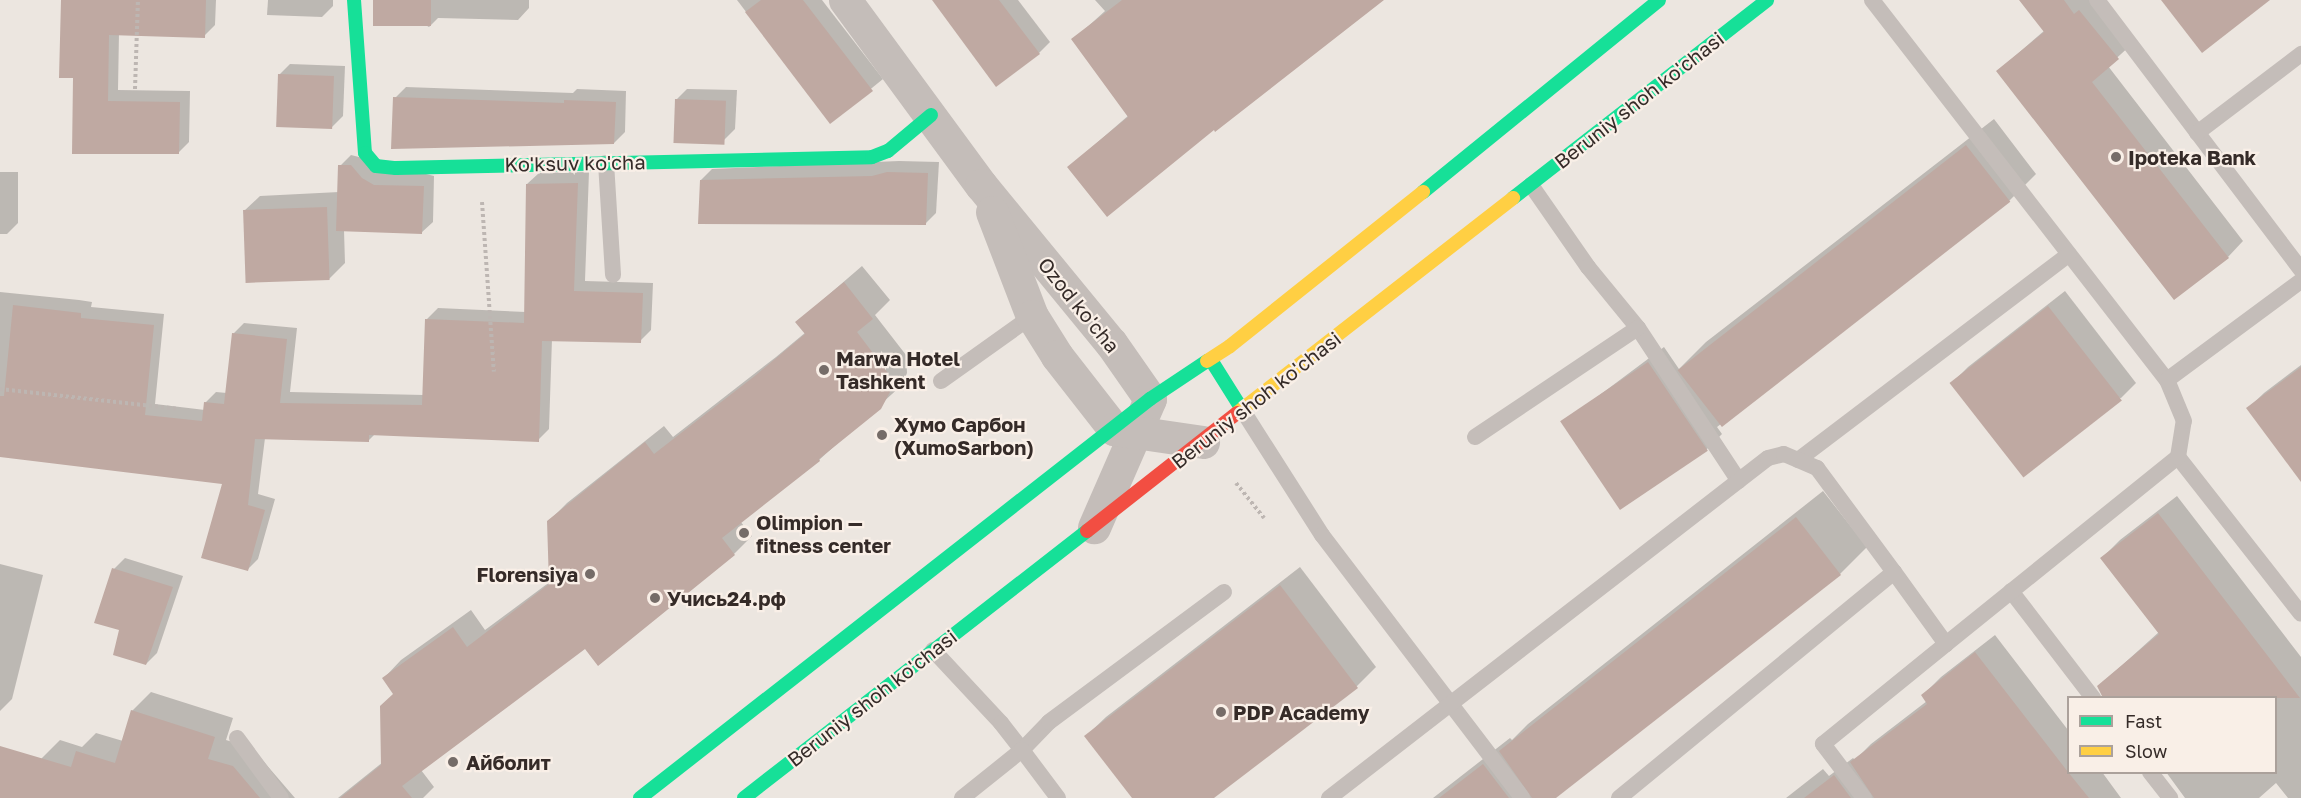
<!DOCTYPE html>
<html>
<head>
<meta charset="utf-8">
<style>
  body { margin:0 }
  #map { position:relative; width:2301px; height:798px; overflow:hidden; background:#ece6e0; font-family:"Golos Text",sans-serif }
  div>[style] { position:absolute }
  .shadow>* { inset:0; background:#0003 }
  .building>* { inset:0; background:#bfa9a2; transform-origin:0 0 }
  .path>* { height:4px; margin-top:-2px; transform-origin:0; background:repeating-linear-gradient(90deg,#bdb6b2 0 3px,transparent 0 6px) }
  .lane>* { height:16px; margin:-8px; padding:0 8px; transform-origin:8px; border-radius:8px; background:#c4bdb9 }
  .street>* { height:33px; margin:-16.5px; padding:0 16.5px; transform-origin:16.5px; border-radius:16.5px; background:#c4bdb9 }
  .fast>* { height:14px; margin:-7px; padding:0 7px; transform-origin:7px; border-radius:7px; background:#16e098 }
  .slow>* { height:14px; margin:-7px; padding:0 7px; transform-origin:7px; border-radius:7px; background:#ffcf43 }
  .jam>* { height:14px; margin:-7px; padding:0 7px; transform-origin:7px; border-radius:7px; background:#f24e42 }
  .dots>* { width:16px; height:16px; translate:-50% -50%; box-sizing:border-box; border:3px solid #f9efe7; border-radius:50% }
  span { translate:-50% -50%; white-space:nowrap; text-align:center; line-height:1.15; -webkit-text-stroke:4.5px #f9efe7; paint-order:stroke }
  .street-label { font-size:20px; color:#352b28 }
  .poi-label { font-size:20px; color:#352b28; font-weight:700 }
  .left { translate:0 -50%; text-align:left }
  .right { translate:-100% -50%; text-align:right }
  .legend { position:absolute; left:2067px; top:696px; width:210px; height:78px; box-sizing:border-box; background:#f9efe7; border:2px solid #aba19b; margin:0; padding:8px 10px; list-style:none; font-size:18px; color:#352b28 }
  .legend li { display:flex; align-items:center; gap:12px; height:30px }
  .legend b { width:30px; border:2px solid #aba19b }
</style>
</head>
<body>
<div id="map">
  <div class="shadow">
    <div style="clip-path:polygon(62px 0,216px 0,215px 25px,204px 36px,119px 33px,118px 90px,190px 91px,189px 142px,178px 153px,75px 77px)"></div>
    <div style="clip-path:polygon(268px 0,333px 0,333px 6px,322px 17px,267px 15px)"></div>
    <div style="clip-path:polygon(380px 0,529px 0,529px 8px,518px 20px,438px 18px,429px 27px)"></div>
    <div style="clip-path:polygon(737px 0,822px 0,883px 79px,830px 122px)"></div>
    <div style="clip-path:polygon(933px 0,1018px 0,1050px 42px,1039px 53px)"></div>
    <div style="clip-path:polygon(1095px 0,1381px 0,1214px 128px,1069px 167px,1129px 115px,1073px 40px,1105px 11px)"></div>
    <div style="clip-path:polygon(2031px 0,2100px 0,2133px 43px,2108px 66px,2243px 241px,2228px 257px,1998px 71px,2045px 30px)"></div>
    <div style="clip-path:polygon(290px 64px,345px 66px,343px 116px,332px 127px,279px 75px)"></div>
    <div style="clip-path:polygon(406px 87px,573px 93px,577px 89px,626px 91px,625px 132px,614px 143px,395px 98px)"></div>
    <div style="clip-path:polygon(687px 89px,737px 90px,735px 129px,724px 140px,676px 100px)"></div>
    <div style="clip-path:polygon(1994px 119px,2036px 174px,2009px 201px,1717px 427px,1722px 434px,1706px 450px,1565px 425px,1581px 409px,1664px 347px,1679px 369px,1706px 342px)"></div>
    <div style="clip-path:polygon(351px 155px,434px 176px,433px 222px,421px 233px,344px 230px,345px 263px,329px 279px,244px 211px,260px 196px,339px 192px,340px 166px)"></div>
    <div style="clip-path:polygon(899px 161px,939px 162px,936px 213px,925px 224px,701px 180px,712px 169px)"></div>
    <div style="clip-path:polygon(0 172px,18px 172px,18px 223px,7px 234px,0 234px)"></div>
    <div style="clip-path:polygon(589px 172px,585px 281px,653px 283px,651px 330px,640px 341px,552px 339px,549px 429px,538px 440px,375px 434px,368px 441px,265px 438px,258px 494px,275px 499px,258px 559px,247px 570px,224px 482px,0 456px,0 292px,79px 300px,92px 302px,91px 307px,164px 314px,155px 404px,205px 410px,205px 403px,216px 392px,227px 393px,233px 334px,244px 323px,297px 328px,290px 392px,424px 395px,427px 319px,438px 308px,526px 312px,527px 184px,539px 173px)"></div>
    <div style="clip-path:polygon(862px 266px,890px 300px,875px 315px,906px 355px,907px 373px,902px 385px,819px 460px,740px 521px,752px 536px,734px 554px,585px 647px,421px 770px,434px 787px,423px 798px,338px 798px,383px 762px,395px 694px,384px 678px,401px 660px,471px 610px,485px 630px,551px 581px,549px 521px,567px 503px,664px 426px,673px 437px,776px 357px,806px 332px,797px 322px)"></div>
    <div style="clip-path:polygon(2065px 291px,2136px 383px,2121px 398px,1952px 383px,1968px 367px)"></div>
    <div style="clip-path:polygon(2301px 365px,2301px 460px,2248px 408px,2264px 393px)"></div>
    <div style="clip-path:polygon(1823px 491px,1867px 547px,1840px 574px,1553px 798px,1433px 798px,1510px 738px,1512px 740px,1528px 724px)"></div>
    <div style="clip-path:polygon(2177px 496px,2301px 657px,2301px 798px,2288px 798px,2276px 783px,2259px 798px,2185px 798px,2166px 772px,2276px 772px,2276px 698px,2099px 686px,2159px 632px,2102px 558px,2120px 540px)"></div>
    <div style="clip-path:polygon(125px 558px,183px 576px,157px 653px,146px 664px,121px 629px,114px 569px)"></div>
    <div style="clip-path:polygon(0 564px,43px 575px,12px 699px,0 711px)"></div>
    <div style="clip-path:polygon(1300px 567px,1376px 667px,1357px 686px,1212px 798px,1134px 798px,1086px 736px,1106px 717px)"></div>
    <div style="clip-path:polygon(1995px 635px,2068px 730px,2068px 772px,2102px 772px,2121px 798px,1786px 798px,1823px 769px,1829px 776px,1853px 758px,1855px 760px,1871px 744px,1927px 701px,1923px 695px,1941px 677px)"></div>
    <div style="clip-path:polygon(151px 692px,233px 718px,226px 740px,252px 748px,295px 798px,30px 798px,41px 759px,60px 740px,82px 747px,96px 733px,123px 741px,132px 711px)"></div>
  </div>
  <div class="building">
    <div style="clip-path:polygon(61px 0,206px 0,205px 38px,109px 35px,108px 101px,180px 102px,179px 154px,72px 154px,73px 78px,59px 78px)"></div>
    <div style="left:373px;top:0;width:58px;height:26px"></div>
    <div style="clip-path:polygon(761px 0,803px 0,873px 91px,830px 124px,745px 12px)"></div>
    <div style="clip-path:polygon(932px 0,999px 0,1040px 54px,996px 87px)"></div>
    <div style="clip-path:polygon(1122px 0,1384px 0,1215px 132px,1214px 130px,1107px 217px,1067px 167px,1128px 117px,1071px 39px)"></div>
    <div style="clip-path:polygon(2019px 0,2064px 0,2074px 14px,2079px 10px,2119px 59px,2092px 82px,2229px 258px,2174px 300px,1996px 71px,2044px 32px)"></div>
    <div style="clip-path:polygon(2161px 0,2270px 0,2202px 53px)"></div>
    <div style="left:278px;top:74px;width:56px;height:53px;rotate:2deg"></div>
    <div style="clip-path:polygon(393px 97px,564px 103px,564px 100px,616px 102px,614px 144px,391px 149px)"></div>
    <div style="left:675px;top:99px;width:51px;height:44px;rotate:2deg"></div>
    <div style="left:1966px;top:145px;width:72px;height:366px;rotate:52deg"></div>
    <div style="clip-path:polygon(338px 165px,351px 165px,362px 178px,374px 185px,424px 186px,422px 234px,336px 231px)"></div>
    <div style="clip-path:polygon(887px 172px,928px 173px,926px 225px,698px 224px,700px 180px,872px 176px)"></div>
    <div style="clip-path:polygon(578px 183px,574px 291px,643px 293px,641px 343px,542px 341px,539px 442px,369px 435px,369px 442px,255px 439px,248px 505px,265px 510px,248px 571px,201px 558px,222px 484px,0 457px,0 396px,4px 396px,13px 305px,81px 313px,81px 318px,154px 325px,145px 415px,202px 421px,204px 402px,224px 404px,232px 333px,287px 339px,280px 403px,422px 405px,425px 319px,524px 323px,526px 184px)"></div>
    <div style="left:327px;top:207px;width:73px;height:84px;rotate:88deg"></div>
    <div style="clip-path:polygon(844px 282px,873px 319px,857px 332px,888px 373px,890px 392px,881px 409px,819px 459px,820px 461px,722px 538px,735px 555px,598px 666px,585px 649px,402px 786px,412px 798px,340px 798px,381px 765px,380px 706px,393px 694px,382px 678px,453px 627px,467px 647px,549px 584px,547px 521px,645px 442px,654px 454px,756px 375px,805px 334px,795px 322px)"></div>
    <div style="left:2048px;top:306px;width:120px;height:125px;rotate:52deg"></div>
    <div style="left:1648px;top:362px;width:107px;height:106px;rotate:56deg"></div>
    <div style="clip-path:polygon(2301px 367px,2301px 482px,2246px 408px)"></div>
    <div style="clip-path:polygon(2158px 513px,2300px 698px,2103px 698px,2097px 686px,2159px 634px,2100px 558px)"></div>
    <div style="clip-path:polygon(1796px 517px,1841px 575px,1556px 798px,1532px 798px,1499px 751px)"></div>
    <div style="clip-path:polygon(112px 568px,173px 587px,146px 665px,113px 655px,119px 630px,94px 623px)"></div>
    <div style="clip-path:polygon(1280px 585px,1358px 688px,1214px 798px,1132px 798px,1084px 736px)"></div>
    <div style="clip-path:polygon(1975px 652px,2068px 772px,2089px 798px,1874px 798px,1850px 762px,1927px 704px,1921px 695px)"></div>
    <div style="clip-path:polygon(131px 710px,215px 737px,208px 759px,233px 766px,260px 798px,0 798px,0 746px,71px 767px,76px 751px,115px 763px)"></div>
    <div style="clip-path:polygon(1483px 764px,1509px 798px,1439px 798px)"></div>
    <div style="clip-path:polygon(1834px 775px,1851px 798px,1804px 798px)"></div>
  </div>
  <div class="path">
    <div style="left:135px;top:89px;width:89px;rotate:-88.1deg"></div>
    <div style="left:482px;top:202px;width:170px;rotate:86deg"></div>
    <div style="left:0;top:389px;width:178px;rotate:6.4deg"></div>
    <div style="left:1236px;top:483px;width:45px;rotate:51.3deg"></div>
  </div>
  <div class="lane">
    <div style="left:1872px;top:0;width:481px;rotate:52.2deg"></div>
    <div style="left:2097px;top:0;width:338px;rotate:52.9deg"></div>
    <div style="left:2197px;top:133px;width:131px;rotate:-37.2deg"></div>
    <div style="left:606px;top:163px;width:112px;rotate:86.4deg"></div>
    <div style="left:1531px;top:185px;width:100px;rotate:55.2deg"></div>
    <div style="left:1588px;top:267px;width:79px;rotate:50.7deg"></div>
    <div style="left:1638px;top:328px;width:183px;rotate:56.6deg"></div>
    <div style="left:941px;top:381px;width:112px;rotate:-35.5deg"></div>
    <div style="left:1243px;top:411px;width:147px;rotate:57.5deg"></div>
    <div style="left:1322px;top:535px;width:330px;rotate:52.7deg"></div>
    <div style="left:1475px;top:437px;width:196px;rotate:-33.8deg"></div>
    <div style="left:2178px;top:457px;width:199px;rotate:51.9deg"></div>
    <div style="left:1798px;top:460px;width:340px;rotate:-37.2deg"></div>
    <div style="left:2011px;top:591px;width:135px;rotate:52.5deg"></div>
    <div style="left:933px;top:650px;width:100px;rotate:47deg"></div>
    <div style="left:1001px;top:723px;width:34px;rotate:52deg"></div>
    <div style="left:1022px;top:750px;width:39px;rotate:-46deg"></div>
    <div style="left:1049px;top:722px;width:218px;rotate:-36.6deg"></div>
    <div style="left:237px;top:738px;width:74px;rotate:53.7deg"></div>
    <div style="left:2150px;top:772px;width:33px;rotate:52deg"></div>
    <div style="left:962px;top:798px;width:77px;rotate:-38.7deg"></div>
    <div style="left:1022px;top:750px;width:60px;rotate:53.1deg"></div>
    <div style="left:1329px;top:798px;width:555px;rotate:-37.76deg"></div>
    <div style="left:1768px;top:458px;width:16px;rotate:-14deg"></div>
    <div style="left:1784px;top:454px;width:36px;rotate:23deg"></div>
    <div style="left:1817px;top:468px;width:129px;rotate:53.5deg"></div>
    <div style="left:1619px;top:798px;width:356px;rotate:-39.4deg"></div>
    <div style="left:1894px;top:572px;width:89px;rotate:54.2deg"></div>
    <div style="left:1946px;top:644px;width:298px;rotate:-38.9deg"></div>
    <div style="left:2178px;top:457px;width:36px;rotate:-81deg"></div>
    <div style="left:2184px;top:421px;width:44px;rotate:-112.5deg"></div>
    <div style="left:2167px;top:380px;width:167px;rotate:-36.5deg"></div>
    <div style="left:1864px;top:798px;width:68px;rotate:-127.2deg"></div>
    <div style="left:1823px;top:744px;width:159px;rotate:-39.1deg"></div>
  </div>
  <div class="street">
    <div style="left:845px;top:0;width:230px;rotate:53.7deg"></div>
    <div style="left:981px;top:185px;width:205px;rotate:50.6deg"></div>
    <div style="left:1111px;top:343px;width:68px;rotate:55.1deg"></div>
    <div style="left:1150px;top:399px;width:140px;rotate:113.6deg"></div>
    <div style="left:992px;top:212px;width:111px;rotate:69deg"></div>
    <div style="left:1032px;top:316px;width:47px;rotate:58deg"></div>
    <div style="left:1057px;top:356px;width:93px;rotate:52deg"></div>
    <div style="left:1114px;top:429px;width:90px;rotate:8.3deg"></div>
  </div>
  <div class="fast">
    <div style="left:354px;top:0;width:153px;rotate:85.9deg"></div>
    <div style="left:365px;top:153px;width:17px;rotate:50deg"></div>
    <div style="left:376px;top:166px;width:20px;rotate:6deg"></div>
    <div style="left:396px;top:168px;width:476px;rotate:-1.3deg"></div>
    <div style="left:872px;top:157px;width:17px;rotate:-21deg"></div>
    <div style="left:888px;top:151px;width:56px;rotate:-39.9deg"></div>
    <div style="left:1423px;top:192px;width:304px;rotate:-39.1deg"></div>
    <div style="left:1513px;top:198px;width:322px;rotate:-37.9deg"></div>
    <div style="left:1211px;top:360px;width:60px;rotate:57.9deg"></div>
    <div style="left:640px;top:798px;width:648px;rotate:-38.04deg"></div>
    <div style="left:1150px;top:399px;width:69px;rotate:-33.7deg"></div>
    <div style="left:744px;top:798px;width:435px;rotate:-37.9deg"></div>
  </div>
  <div class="slow">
    <div style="left:1207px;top:361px;width:27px;rotate:-33deg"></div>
    <div style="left:1230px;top:346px;width:247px;rotate:-38.6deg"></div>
    <div style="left:1237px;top:413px;width:350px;rotate:-37.9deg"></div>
  </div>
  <div class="jam">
    <div style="left:1087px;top:531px;width:191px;rotate:-38.2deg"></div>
  </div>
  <div class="dots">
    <div style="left:2116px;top:157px;background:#756c68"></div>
    <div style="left:824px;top:370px;background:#756c68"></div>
    <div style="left:882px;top:435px;background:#756c68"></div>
    <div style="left:744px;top:533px;background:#756c68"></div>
    <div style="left:590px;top:574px;background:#756c68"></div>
    <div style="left:655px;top:598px;background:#756c68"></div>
    <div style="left:1221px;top:712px;background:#756c68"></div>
    <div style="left:453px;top:762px;background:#756c68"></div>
  </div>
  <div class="street-label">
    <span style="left:1639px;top:100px;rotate:-38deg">Beruniy shoh ko'chasi</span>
    <span style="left:575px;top:163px;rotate:-1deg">Ko'ksuv ko'cha</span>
    <span style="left:1079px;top:305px;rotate:51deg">Ozod ko'cha</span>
    <span style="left:1256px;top:400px;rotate:-38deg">Beruniy shoh ko'chasi</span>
    <span style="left:872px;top:698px;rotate:-38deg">Beruniy shoh ko'chasi</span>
  </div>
  <div class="poi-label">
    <span class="left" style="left:2128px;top:157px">Ipoteka Bank</span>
    <span class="left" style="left:836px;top:370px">Marwa Hotel<br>Tashkent</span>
    <span class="left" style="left:894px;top:436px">Хумо Сарбон<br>(XumoSarbon)</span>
    <span class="left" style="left:756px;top:534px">Olimpion —<br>fitness center</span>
    <span class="right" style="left:578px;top:574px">Florensiya</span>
    <span class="left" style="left:667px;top:598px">Учись24.рф</span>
    <span class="left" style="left:1233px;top:712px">PDP Academy</span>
    <span class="left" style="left:466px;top:762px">Айболит</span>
  </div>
  <ul class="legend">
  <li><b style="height:8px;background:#16e098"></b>Fast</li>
  <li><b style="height:8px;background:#ffcf43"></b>Slow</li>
  </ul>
</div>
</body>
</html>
